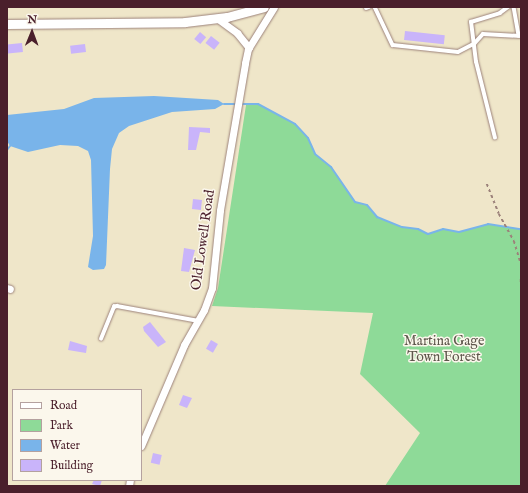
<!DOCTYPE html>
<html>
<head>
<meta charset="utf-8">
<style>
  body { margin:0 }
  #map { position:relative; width:528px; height:493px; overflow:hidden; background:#efe6c9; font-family:"IM FELL English",serif }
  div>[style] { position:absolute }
  .green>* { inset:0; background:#8eda98 }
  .water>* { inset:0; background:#79b4ea }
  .stream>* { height:2px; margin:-1px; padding:0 1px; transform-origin:1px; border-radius:1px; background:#79b4ea }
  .building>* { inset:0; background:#c9b4fa; transform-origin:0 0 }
  .path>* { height:1.5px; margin-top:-0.75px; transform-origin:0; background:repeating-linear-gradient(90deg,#9c827a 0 3px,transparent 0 6px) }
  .roads { filter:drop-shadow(0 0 1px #9c827a) drop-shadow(0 0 1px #9c827a) }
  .service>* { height:3.5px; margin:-1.75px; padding:0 1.75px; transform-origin:1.75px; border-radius:1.75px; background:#fff }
  .minor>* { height:7px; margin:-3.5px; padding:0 3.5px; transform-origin:3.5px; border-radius:3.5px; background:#fff }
  .secondary>* { height:9px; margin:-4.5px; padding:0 4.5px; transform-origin:4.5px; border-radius:4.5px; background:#fff }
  span { translate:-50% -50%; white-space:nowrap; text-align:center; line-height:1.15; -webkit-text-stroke:3px #fbf7ec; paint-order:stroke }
  .street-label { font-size:14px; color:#4a1f2b }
  .park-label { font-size:14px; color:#5e574c }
  .frame { position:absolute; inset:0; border:8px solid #4a1f2b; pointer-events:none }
  .legend { position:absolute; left:12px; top:389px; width:130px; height:92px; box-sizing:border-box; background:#fbf7ec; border:1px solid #b4a19f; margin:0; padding:5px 7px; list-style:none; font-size:12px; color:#4a1f2b }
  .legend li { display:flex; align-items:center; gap:8px; height:20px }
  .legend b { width:20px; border:1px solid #b4a19f }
  .north { position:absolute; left:12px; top:12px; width:40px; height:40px; -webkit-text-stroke:3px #fbf7ec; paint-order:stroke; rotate:1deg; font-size:11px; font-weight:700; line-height:16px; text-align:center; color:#4a1f2b }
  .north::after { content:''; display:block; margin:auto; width:14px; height:18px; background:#4a1f2b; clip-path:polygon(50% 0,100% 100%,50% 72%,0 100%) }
</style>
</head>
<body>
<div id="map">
  <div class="green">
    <div style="clip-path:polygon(258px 104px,295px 124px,308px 138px,315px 154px,331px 167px,355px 202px,367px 205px,377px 217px,402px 227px,418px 229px,428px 234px,443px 229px,459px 232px,488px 224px,521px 229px,521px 486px,385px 486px,420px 433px,360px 374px,373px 313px,212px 306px,218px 288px,246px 105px)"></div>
  </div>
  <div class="water">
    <div style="clip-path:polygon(154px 96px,218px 100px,224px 104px,215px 109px,172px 112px,129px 126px,119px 133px,112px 149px,110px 169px,106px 265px,104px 269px,93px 270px,88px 267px,93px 236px,91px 160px,88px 151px,78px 146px,60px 145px,28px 152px,10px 146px,7px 141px,7px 115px,64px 109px,94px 98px)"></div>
  </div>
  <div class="stream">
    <div style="left:224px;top:104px;width:34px"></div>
    <div style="left:258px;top:104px;width:42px;rotate:28.4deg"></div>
    <div style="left:295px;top:124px;width:19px;rotate:47deg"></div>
    <div style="left:308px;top:138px;width:17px;rotate:66deg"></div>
    <div style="left:315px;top:154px;width:21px;rotate:39deg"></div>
    <div style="left:331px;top:167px;width:42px;rotate:55.6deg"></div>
    <div style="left:355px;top:202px;width:12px;rotate:14deg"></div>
    <div style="left:367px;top:205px;width:16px;rotate:50deg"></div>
    <div style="left:377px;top:217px;width:27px;rotate:22deg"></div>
    <div style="left:402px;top:227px;width:16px;rotate:7deg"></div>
    <div style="left:418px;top:229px;width:11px;rotate:27deg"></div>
    <div style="left:428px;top:234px;width:16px;rotate:-18deg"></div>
    <div style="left:443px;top:229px;width:16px;rotate:11deg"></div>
    <div style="left:459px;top:232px;width:30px;rotate:-15deg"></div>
    <div style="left:488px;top:224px;width:33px;rotate:9deg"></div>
    <div style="left:7px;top:150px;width:5px;rotate:-53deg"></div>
  </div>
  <div class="building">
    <div style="left:405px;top:31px;width:40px;height:9px;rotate:6deg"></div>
    <div style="left:200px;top:32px;width:8px;height:9px;rotate:40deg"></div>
    <div style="left:211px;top:36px;width:11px;height:9px;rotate:38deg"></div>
    <div style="left:22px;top:43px;width:9px;height:15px;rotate:84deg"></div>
    <div style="left:85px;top:44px;width:8px;height:15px;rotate:83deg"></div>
    <div style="clip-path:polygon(189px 127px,210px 128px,210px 133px,200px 132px,196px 150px,188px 150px)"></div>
    <div style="left:193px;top:199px;width:9px;height:10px;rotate:6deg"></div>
    <div style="clip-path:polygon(184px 248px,195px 250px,189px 272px,181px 271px)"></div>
    <div style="clip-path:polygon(150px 322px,166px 342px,158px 347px,144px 331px,143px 327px)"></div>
    <div style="left:211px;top:340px;width:8px;height:10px;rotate:30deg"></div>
    <div style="clip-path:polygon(70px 341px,87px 346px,86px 353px,68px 350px)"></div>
    <div style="clip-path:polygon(183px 395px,192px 398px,187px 408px,179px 405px)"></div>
    <div style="left:153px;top:453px;width:9px;height:10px;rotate:13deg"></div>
    <div style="clip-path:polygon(94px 480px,102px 480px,100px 486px,92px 484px)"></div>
  </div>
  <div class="path">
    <div style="left:487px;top:184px;width:32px;rotate:68deg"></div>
    <div style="left:499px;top:214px;width:31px;rotate:61deg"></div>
    <div style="left:514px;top:241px;width:24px;rotate:73deg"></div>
    <div style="left:521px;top:279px;width:6px;rotate:90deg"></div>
  </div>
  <div class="roads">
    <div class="service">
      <div style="left:375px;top:7px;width:42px;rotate:64.7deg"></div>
      <div style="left:393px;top:45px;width:65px;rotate:6.1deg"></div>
      <div style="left:458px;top:52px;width:18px;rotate:-27deg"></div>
      <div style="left:474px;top:44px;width:13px;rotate:-48deg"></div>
      <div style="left:483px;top:34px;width:38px;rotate:3deg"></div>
      <div style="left:514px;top:7px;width:29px;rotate:80deg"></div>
      <div style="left:366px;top:8px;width:3px;rotate:-18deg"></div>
      <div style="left:495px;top:138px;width:78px;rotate:-104deg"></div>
      <div style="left:476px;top:62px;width:40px;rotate:-97.1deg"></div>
      <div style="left:471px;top:22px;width:30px;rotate:-17deg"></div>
      <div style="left:500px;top:13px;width:10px;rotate:-37deg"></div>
      <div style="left:101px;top:339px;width:35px;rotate:-68deg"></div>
      <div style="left:114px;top:307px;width:3px;rotate:-18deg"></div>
      <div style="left:117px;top:306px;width:83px;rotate:10.4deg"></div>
    </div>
    <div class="minor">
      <div style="left:218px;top:19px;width:24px;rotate:36deg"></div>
      <div style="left:237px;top:33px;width:19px;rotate:51deg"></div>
      <div style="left:7px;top:288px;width:3px;rotate:18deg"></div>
      <div style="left:141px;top:446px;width:110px;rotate:-66.9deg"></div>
      <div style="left:184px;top:345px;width:40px;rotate:-60.3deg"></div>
      <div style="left:204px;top:310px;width:23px;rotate:-70deg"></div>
      <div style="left:212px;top:288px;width:78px;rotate:-84.1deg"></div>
      <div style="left:220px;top:210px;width:149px;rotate:-80.3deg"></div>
      <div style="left:245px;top:63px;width:14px;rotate:-78deg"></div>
      <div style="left:248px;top:49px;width:49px;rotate:-58.2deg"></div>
      <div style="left:129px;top:486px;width:6px;rotate:-81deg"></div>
    </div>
    <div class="secondary">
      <div style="left:7px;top:24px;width:178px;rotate:-0.6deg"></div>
      <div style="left:185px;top:22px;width:42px;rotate:-6.8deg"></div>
      <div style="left:227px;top:17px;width:38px;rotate:-15deg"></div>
    </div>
  </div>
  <div class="street-label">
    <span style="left:203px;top:240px;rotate:-82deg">Old Lowell Road</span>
  </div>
  <div class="park-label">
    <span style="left:444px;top:349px">Martina Gage<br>Town Forest</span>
  </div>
  <div class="frame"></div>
  <ul class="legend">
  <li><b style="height:5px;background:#fff"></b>Road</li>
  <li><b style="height:11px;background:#8eda98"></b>Park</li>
  <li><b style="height:11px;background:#79b4ea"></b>Water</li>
  <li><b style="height:11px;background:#c9b4fa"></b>Building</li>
  </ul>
  <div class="north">N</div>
</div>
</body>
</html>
